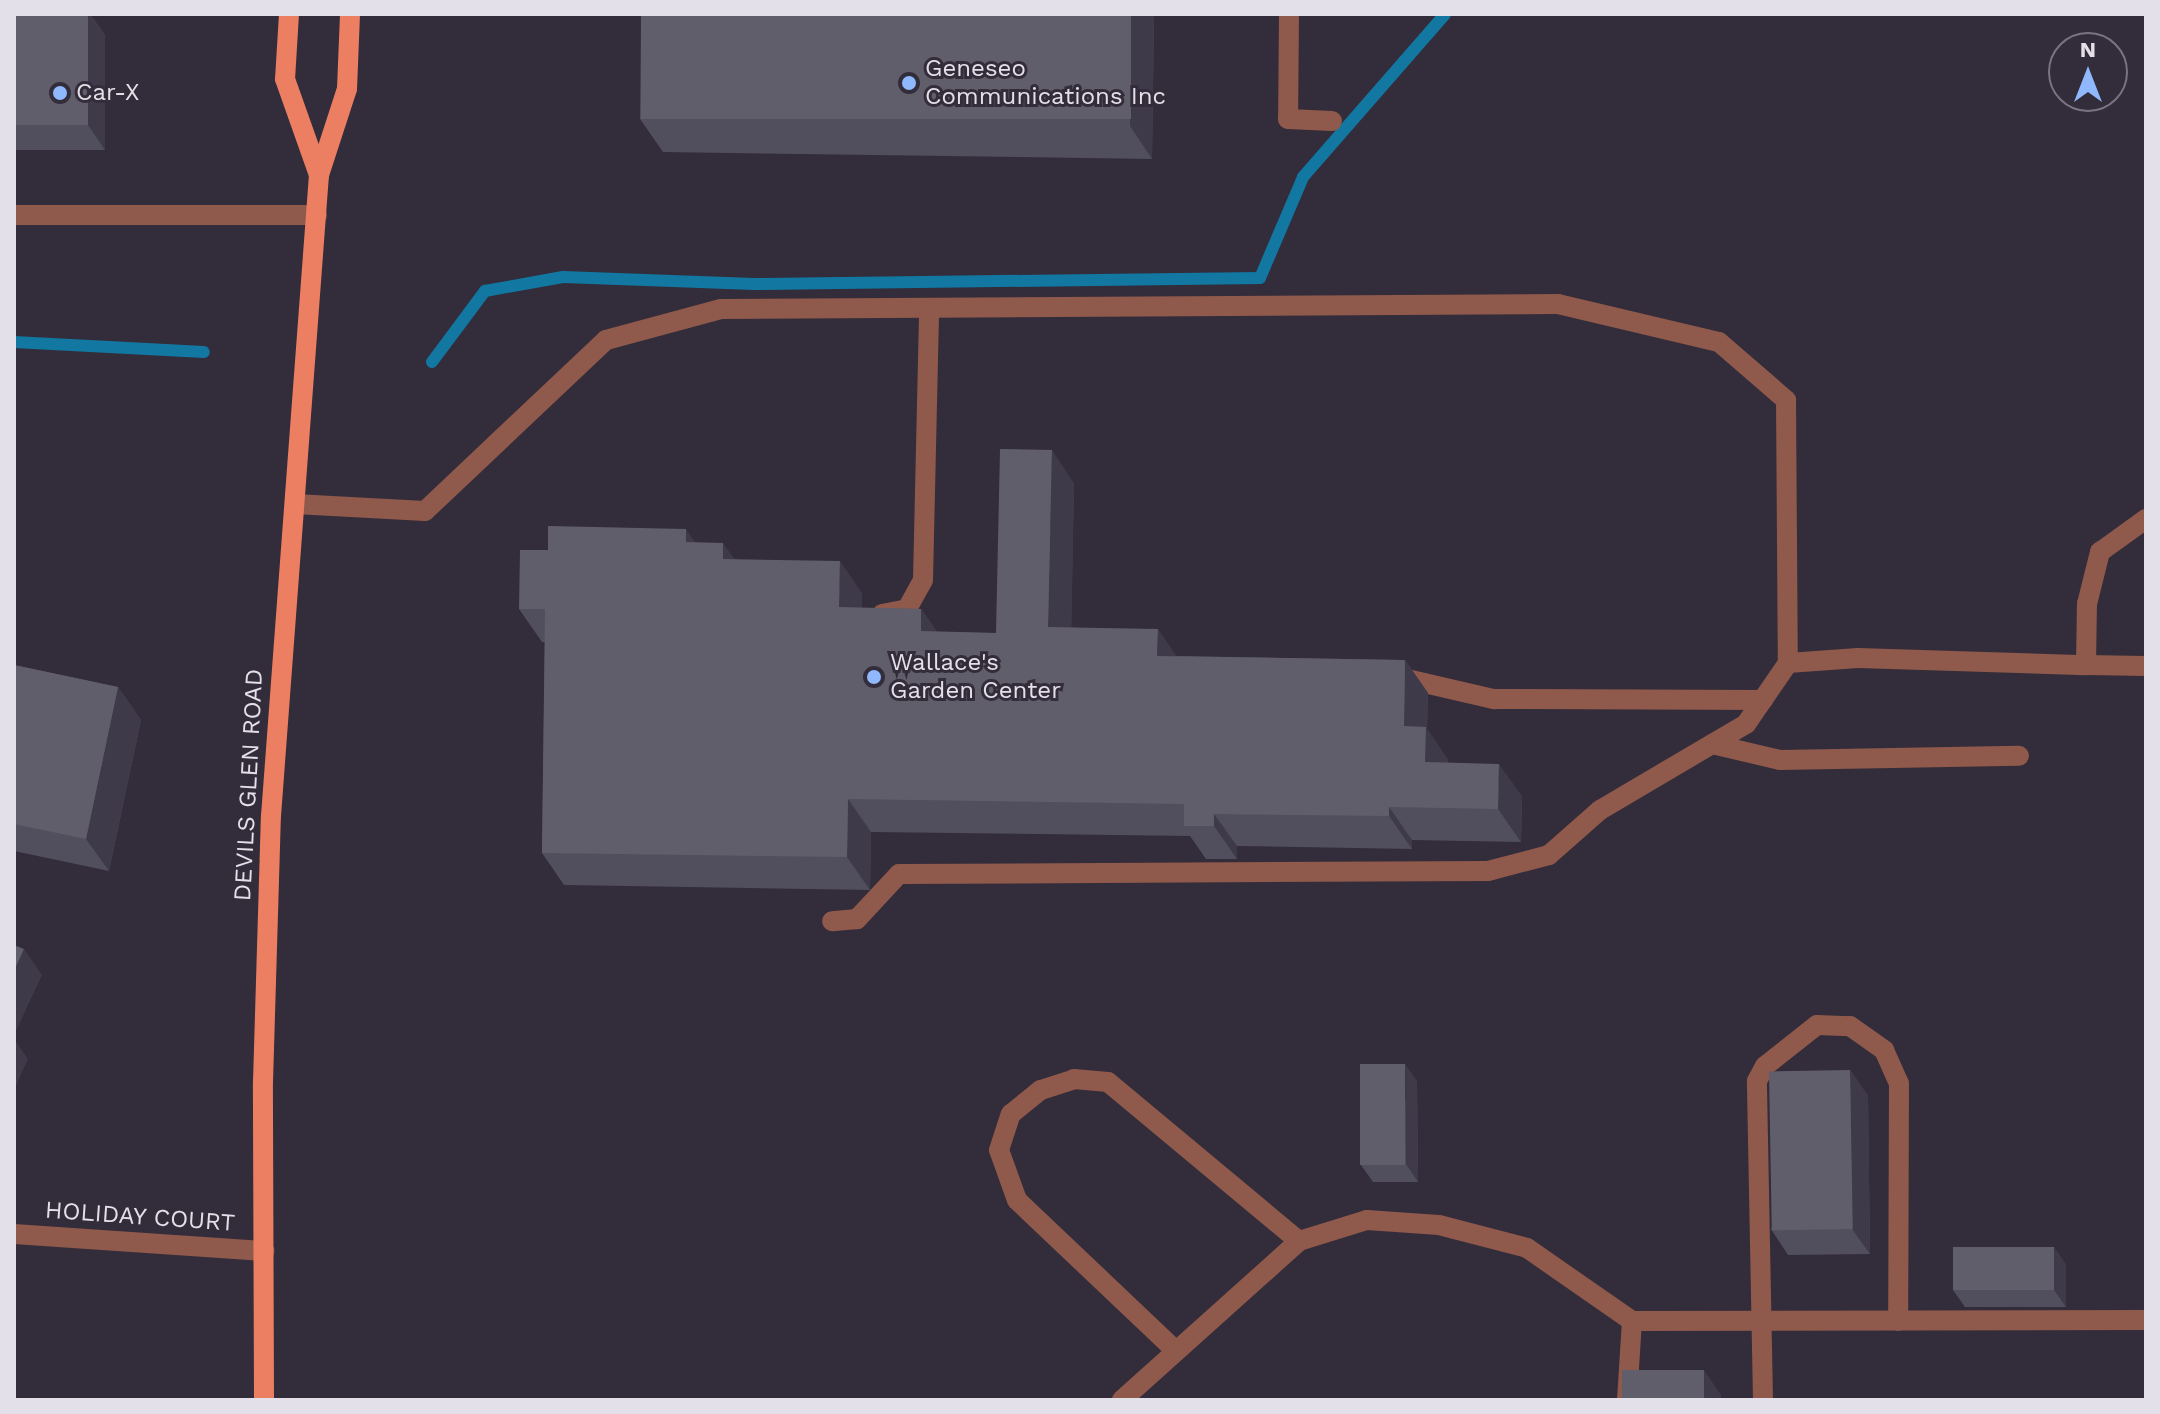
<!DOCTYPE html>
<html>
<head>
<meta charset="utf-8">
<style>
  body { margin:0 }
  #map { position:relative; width:2160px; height:1414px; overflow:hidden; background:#332c3a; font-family:"Work Sans",sans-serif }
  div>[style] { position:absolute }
  .stream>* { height:12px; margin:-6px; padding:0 6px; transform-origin:6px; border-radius:6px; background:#1277a1 }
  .minor>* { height:20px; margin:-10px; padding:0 10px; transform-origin:10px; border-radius:10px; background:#8f594b }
  .major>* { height:20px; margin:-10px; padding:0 10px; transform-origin:10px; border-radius:10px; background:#ec7f62 }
  .wall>* { inset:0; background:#514e5e }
  .shaded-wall>* { inset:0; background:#3e3a49 }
  .building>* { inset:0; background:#615e6c; transform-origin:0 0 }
  .dots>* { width:22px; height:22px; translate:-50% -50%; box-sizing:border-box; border:4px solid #332c3a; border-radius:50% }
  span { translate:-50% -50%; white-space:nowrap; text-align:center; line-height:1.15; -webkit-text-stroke:6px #332c3a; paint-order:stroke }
  .poi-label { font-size:24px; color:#e4e0e9 }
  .left { translate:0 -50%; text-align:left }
  .street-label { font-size:24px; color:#e4e0e9 }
  .frame { position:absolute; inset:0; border:16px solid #e4e0e9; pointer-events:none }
  .north { position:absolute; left:2048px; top:32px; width:80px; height:80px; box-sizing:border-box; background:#332c3a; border:2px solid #7a7480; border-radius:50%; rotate:0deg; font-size:22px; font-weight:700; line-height:32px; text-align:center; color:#e4e0e9 }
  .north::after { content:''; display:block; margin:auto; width:28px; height:36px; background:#8fb8fd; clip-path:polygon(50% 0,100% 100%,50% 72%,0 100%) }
</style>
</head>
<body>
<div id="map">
  <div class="stream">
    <div style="left:14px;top:342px;width:190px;rotate:3deg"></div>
    <div style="left:432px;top:362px;width:89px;rotate:-53.3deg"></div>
    <div style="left:485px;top:291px;width:79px;rotate:-10.2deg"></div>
    <div style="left:563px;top:277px;width:191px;rotate:2.1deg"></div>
    <div style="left:754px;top:284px;width:506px;rotate:-0.68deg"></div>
    <div style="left:1260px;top:278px;width:110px;rotate:-66.9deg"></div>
    <div style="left:1303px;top:177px;width:216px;rotate:-48.9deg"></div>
  </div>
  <div class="minor">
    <div style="left:1289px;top:14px;width:105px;rotate:90.5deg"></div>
    <div style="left:1288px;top:119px;width:44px;rotate:2.6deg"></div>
    <div style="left:14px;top:215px;width:303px"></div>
    <div style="left:295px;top:504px;width:130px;rotate:3.1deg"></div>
    <div style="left:425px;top:511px;width:249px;rotate:-43.4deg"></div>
    <div style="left:606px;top:340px;width:119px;rotate:-15.1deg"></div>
    <div style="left:721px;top:309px;width:837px;rotate:-0.34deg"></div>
    <div style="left:1558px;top:304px;width:165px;rotate:13.3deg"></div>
    <div style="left:1719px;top:342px;width:89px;rotate:40.9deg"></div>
    <div style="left:1786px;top:400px;width:263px;rotate:89.6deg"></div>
    <div style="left:1788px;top:663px;width:74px;rotate:124.5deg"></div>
    <div style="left:1746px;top:724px;width:169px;rotate:149.5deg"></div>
    <div style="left:1600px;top:810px;width:68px;rotate:138.6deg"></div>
    <div style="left:1549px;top:855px;width:63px;rotate:165.3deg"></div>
    <div style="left:1488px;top:871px;width:589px;rotate:179.71deg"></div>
    <div style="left:899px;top:874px;width:62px;rotate:133deg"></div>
    <div style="left:857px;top:919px;width:25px;rotate:175deg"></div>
    <div style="left:882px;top:614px;width:25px;rotate:-11deg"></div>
    <div style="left:907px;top:609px;width:33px;rotate:-61deg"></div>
    <div style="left:923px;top:580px;width:272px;rotate:-88.7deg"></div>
    <div style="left:1788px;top:663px;width:70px;rotate:-4.1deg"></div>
    <div style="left:1858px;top:658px;width:228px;rotate:1.8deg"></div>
    <div style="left:2086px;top:665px;width:61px;rotate:-89.1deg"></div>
    <div style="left:2087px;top:604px;width:54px;rotate:-76deg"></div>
    <div style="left:2100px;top:552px;width:57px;rotate:-35.7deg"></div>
    <div style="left:2086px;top:665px;width:60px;rotate:1deg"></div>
    <div style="left:1394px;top:676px;width:103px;rotate:13deg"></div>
    <div style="left:1494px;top:699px;width:269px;rotate:0.2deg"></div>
    <div style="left:1712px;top:744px;width:70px;rotate:13.2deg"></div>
    <div style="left:1780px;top:760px;width:239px;rotate:-1deg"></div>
    <div style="left:14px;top:1234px;width:251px;rotate:3.9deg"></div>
    <div style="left:1176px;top:1351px;width:219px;rotate:-136.5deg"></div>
    <div style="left:1017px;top:1200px;width:53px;rotate:-109.8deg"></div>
    <div style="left:999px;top:1150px;width:38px;rotate:-72deg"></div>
    <div style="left:1011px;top:1114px;width:38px;rotate:-39deg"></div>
    <div style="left:1041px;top:1090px;width:35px;rotate:-18deg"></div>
    <div style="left:1074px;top:1079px;width:34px;rotate:5deg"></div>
    <div style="left:1108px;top:1082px;width:249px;rotate:39.8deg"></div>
    <div style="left:1122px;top:1400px;width:238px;rotate:-41.9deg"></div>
    <div style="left:1299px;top:1241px;width:71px;rotate:-17.2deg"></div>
    <div style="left:1367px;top:1220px;width:72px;rotate:4deg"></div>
    <div style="left:1439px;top:1225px;width:91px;rotate:14.6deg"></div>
    <div style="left:1527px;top:1248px;width:128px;rotate:34.8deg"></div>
    <div style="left:1632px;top:1321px;width:514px;rotate:-0.11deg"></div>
    <div style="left:1627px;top:1400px;width:79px;rotate:-86.4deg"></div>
    <div style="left:1763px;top:1400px;width:319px;rotate:-91.1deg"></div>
    <div style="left:1757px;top:1081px;width:17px;rotate:-62deg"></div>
    <div style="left:1765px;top:1066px;width:66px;rotate:-38.3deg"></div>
    <div style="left:1817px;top:1025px;width:33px;rotate:2deg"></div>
    <div style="left:1850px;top:1026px;width:42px;rotate:35.2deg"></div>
    <div style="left:1884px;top:1050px;width:36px;rotate:66deg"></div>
    <div style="left:1899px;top:1083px;width:238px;rotate:90.2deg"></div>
  </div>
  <div class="major">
    <div style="left:289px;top:14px;width:65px;rotate:93.5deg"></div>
    <div style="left:285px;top:79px;width:102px;rotate:70.5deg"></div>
    <div style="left:264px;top:1400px;width:318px;rotate:-90.2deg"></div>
    <div style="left:263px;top:1082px;width:266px;rotate:-88.3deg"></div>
    <div style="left:271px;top:816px;width:643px;rotate:-85.72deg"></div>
    <div style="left:319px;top:175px;width:90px;rotate:-72deg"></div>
    <div style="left:347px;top:89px;width:75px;rotate:-87.7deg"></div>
  </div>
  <div class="wall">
    <div style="clip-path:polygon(14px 14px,90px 14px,105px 35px,105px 150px,14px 150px)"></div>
    <div style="clip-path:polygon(641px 14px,1154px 14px,1152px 159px,663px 152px,640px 119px)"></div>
    <div style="clip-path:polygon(1074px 483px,1071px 627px,1177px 656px,1405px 660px,1428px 693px,1427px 729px,1448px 760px,1448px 763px,1522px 796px,1521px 842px,1412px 840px,1412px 849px,1237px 846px,1237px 859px,1206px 859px,1190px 836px,871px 832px,870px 890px,564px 885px,542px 853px,545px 642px,542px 642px,519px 609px,548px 550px,695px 542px,734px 559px,862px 593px,862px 608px,921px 609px,937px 632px,996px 633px)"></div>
    <div style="clip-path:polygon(14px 665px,118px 687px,141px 720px,109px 871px,14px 851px)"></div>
    <div style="clip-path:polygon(1850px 1070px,1868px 1096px,1870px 1254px,1788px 1255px,1771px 1229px)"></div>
    <div style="clip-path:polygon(1417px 1081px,1418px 1182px,1373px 1182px,1361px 1165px)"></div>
    <div style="clip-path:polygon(2066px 1264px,2066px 1307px,1965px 1307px,1953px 1290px)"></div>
  </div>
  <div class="shaded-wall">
    <div style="clip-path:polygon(88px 14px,90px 14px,105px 35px,105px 150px,88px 125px)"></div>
    <div style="clip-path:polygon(1131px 14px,1154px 14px,1152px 159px,1130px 126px)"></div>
    <div style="clip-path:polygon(1052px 450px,1074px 483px,1071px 659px,1048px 627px)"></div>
    <div style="clip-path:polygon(686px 529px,708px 561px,686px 542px)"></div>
    <div style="clip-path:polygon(723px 543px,746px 575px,723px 559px)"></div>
    <div style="clip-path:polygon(840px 561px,862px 593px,862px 640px,839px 607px)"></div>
    <div style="clip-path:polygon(921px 609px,944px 641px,921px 631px)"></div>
    <div style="clip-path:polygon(1158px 629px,1180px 661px,1157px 656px)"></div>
    <div style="clip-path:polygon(1405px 660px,1428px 693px,1427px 729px,1448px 760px,1447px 795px,1425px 762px,1404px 726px)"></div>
    <div style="clip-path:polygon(118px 687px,141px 720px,109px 871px,86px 839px)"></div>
    <div style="clip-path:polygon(1499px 764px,1522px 796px,1521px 842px,1498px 809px)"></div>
    <div style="clip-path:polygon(848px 799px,871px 832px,870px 890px,847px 857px)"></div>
    <div style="clip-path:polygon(1389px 807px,1412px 840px,1412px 849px,1389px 816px)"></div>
    <div style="clip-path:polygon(1214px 814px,1237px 846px,1237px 859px,1214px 826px)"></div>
    <div style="clip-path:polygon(24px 949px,42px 975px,14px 1035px,14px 971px)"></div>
    <div style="clip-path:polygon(14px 1039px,28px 1059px,14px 1090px)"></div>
    <div style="clip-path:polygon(1405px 1064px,1417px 1081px,1418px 1182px,1406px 1164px)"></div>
    <div style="clip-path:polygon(1850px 1070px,1868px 1096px,1870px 1254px,1852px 1229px)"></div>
    <div style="clip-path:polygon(2054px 1247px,2066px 1264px,2066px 1307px,2054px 1290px)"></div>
    <div style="clip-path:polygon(1704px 1370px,1721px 1395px,1721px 1400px,1704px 1400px)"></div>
  </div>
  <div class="building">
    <div style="left:14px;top:14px;width:74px;height:111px"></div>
    <div style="left:641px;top:14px;width:490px;height:105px"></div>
    <div style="clip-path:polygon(1000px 449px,1052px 450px,1048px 627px,1158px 629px,1157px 656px,1405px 660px,1404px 726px,1426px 727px,1425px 762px,1499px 764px,1498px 809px,1389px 807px,1389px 816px,1214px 814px,1214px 826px,1184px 826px,1184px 804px,848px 799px,847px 857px,542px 853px,545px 609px,519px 609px,520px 550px,548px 550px,548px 526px,686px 529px,686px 542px,723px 543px,723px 559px,840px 561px,839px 607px,921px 609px,921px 631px,996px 633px)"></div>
    <div style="clip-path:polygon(14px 665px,118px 687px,86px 839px,14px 824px)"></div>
    <div style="clip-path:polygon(14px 945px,24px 949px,14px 971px)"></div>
    <div style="left:1360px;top:1064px;width:45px;height:101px"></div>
    <div style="left:1850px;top:1070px;width:159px;height:81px;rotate:89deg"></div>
    <div style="left:1953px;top:1247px;width:101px;height:43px"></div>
    <div style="left:1704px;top:1370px;width:30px;height:82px;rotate:90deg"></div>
  </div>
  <div class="dots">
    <div style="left:909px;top:83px;background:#8fb8fd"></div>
    <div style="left:60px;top:93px;background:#8fb8fd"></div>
    <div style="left:874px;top:677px;background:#8fb8fd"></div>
  </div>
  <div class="poi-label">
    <span class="left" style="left:925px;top:83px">Geneseo<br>Communications Inc</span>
    <span class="left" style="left:76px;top:93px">Car-X</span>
    <span class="left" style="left:890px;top:677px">Wallace's<br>Garden Center</span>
  </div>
  <div class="street-label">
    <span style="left:249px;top:785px;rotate:-87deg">DEVILS GLEN ROAD</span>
    <span style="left:140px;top:1217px;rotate:4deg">HOLIDAY COURT</span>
  </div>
  <div class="frame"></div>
  <div class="north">N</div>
</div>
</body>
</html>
